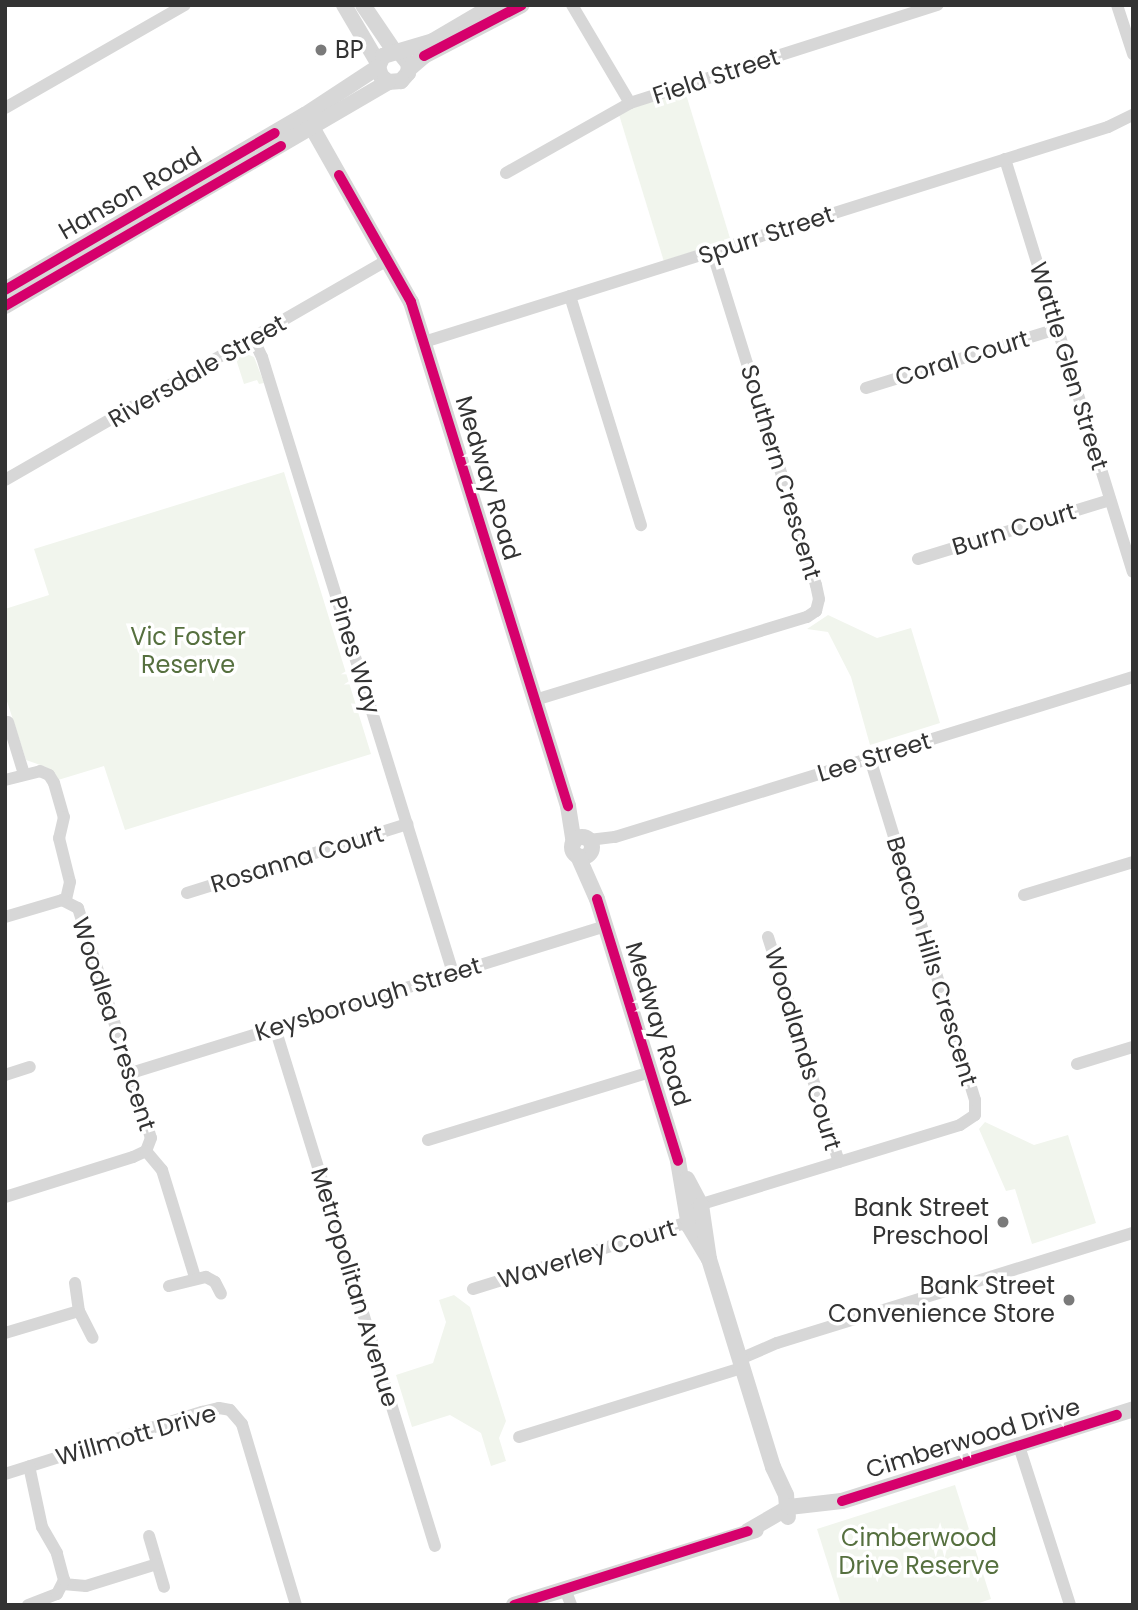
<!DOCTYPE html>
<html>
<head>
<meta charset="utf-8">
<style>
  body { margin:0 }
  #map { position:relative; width:1138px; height:1610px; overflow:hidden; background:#fff; font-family:Poppins,sans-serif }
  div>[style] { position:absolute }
  .green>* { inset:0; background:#f1f5ed; transform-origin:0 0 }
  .minor>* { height:12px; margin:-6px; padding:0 6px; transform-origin:6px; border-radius:6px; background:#d7d7d7 }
  .tertiary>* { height:16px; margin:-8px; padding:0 8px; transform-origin:8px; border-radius:8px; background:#d7d7d7 }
  .tertiary>.ring { margin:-8px; padding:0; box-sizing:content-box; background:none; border:16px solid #d7d7d7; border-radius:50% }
  .cycleway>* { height:10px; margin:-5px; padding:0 5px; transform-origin:5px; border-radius:5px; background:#d6006c }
  .dots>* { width:19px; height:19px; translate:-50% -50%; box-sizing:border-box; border:4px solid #fff; border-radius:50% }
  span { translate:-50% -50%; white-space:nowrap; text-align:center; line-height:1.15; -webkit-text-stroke:7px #fff; paint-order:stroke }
  .poi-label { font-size:24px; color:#333 }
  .left { translate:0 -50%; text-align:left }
  .right { translate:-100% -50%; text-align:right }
  .street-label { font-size:24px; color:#333 }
  .park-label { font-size:24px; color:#56703f }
  .frame { position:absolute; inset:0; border:7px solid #333; pointer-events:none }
</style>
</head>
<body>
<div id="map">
  <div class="green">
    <div style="left:685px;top:91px;width:156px;height:70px;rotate:73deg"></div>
    <div style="clip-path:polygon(244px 353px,254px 357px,264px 383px,259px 384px,257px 380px,244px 384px,235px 356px)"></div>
    <div style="clip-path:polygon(284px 472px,371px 754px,125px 830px,104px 766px,58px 780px,46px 767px,26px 760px,5px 695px,5px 609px,49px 595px,34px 549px)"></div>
    <div style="clip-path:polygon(828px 615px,877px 638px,911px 628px,940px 723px,870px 745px,851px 677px,828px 632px,807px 629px)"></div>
    <div style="clip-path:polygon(985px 1122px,1034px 1145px,1068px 1135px,1096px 1223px,1032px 1244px,1015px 1189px,1006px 1191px,979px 1129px)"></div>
    <div style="clip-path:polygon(454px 1295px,470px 1307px,506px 1421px,499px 1438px,506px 1461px,491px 1466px,481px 1433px,450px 1415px,412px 1427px,396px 1375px,433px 1363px,446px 1322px,439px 1300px)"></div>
    <div style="clip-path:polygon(955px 1485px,991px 1599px,973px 1605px,841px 1605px,817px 1529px)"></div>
  </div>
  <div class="minor">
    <div style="left:572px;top:5px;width:114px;rotate:59.4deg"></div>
    <div style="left:1117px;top:5px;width:52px;rotate:71.9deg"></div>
    <div style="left:5px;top:108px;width:207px;rotate:-29.8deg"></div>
    <div style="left:1005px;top:159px;width:432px;rotate:72.8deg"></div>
    <div style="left:506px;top:173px;width:142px;rotate:-29.4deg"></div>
    <div style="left:630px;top:103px;width:323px;rotate:-17.7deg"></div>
    <div style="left:570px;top:296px;width:240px;rotate:72.8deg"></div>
    <div style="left:253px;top:338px;width:21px;rotate:65deg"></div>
    <div style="left:262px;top:357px;width:645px;rotate:72.77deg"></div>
    <div style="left:424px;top:342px;width:717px;rotate:-17.45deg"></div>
    <div style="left:1108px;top:127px;width:28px;rotate:-26deg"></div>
    <div style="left:866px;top:388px;width:200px;rotate:-17.2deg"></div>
    <div style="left:5px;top:480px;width:442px;rotate:-29.9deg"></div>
    <div style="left:918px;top:559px;width:201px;rotate:-17.1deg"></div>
    <div style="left:535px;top:700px;width:284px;rotate:-17deg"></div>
    <div style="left:807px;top:617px;width:11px;rotate:-34deg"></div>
    <div style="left:816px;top:611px;width:12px;rotate:-76deg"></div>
    <div style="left:819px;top:599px;width:14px;rotate:-102deg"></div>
    <div style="left:816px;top:585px;width:349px;rotate:-107.3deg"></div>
    <div style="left:8px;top:722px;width:54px;rotate:72.9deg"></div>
    <div style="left:5px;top:780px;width:36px;rotate:-14deg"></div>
    <div style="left:40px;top:771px;width:10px;rotate:24deg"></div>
    <div style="left:49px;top:775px;width:9px;rotate:58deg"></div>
    <div style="left:54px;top:783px;width:35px;rotate:74deg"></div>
    <div style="left:64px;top:817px;width:22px;rotate:103deg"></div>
    <div style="left:59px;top:838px;width:45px;rotate:76deg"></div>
    <div style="left:70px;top:882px;width:18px;rotate:103deg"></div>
    <div style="left:589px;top:840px;width:26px;rotate:-7deg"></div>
    <div style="left:615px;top:837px;width:542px;rotate:-17.16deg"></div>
    <div style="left:187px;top:893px;width:231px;rotate:-17.4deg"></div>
    <div style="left:1024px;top:895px;width:114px;rotate:-16.8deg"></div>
    <div style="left:5px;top:917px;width:59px;rotate:-16.6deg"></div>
    <div style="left:62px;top:900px;width:18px;rotate:27deg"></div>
    <div style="left:78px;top:908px;width:241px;rotate:72.4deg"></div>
    <div style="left:151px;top:1138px;width:14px;rotate:111deg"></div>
    <div style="left:146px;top:1151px;width:14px;rotate:155deg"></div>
    <div style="left:133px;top:1157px;width:134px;rotate:162.6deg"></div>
    <div style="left:768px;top:937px;width:236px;rotate:72.5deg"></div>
    <div style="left:275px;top:1028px;width:542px;rotate:72.84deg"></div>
    <div style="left:1077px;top:1064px;width:59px;rotate:-16.9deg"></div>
    <div style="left:131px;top:1073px;width:496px;rotate:-17.2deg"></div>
    <div style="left:5px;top:1075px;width:26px;rotate:-18deg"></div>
    <div style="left:428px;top:1140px;width:233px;rotate:-17deg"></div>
    <div style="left:146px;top:1151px;width:25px;rotate:50deg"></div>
    <div style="left:162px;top:1170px;width:112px;rotate:72.9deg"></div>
    <div style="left:692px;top:1207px;width:280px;rotate:-17deg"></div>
    <div style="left:960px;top:1125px;width:18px;rotate:-34deg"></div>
    <div style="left:975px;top:1115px;width:15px;rotate:-90deg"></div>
    <div style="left:975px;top:1100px;width:358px;rotate:-107.1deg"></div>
    <div style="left:75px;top:1283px;width:28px;rotate:82deg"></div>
    <div style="left:79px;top:1311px;width:30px;rotate:63deg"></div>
    <div style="left:169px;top:1286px;width:38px;rotate:-14deg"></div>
    <div style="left:206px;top:1277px;width:10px;rotate:29deg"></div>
    <div style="left:215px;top:1282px;width:13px;rotate:63deg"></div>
    <div style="left:473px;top:1289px;width:232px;rotate:-17.3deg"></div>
    <div style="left:5px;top:1333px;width:77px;rotate:-16.6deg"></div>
    <div style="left:740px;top:1359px;width:40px;rotate:-23.4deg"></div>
    <div style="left:777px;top:1343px;width:373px;rotate:-17.2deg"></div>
    <div style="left:519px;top:1437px;width:233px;rotate:-17.2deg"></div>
    <div style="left:1019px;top:1446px;width:167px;rotate:72.2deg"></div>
    <div style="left:5px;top:1474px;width:207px;rotate:-17.5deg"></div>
    <div style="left:202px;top:1412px;width:17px;rotate:-13deg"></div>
    <div style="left:219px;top:1408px;width:11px;rotate:10deg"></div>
    <div style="left:230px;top:1410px;width:18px;rotate:49deg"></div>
    <div style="left:242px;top:1424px;width:189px;rotate:73.4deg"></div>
    <div style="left:149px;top:1536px;width:53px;rotate:73.6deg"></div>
    <div style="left:63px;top:1584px;width:23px;rotate:5deg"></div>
    <div style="left:86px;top:1586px;width:74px;rotate:-17.2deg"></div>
    <div style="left:565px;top:1589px;width:17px;rotate:69deg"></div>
    <div style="left:28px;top:1605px;width:31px;rotate:-21deg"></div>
    <div style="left:57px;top:1594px;width:16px;rotate:-63deg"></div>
    <div style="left:64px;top:1580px;width:28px;rotate:-105deg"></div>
    <div style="left:57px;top:1553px;width:30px;rotate:-120deg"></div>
    <div style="left:42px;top:1527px;width:62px;rotate:-102deg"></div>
  </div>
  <div class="tertiary">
    <div style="left:344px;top:5px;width:67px;rotate:59.6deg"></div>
    <div style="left:363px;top:5px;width:57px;rotate:55.8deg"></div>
    <div style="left:400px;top:53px;width:14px;rotate:51deg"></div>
    <div style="left:409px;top:64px;width:9px;rotate:96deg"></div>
    <div style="left:408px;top:73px;width:11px;rotate:131deg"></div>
    <div style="left:401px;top:81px;width:13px;rotate:176deg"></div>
    <div style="left:388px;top:82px;width:9px;rotate:-139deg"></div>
    <div style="left:381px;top:76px;width:9px;rotate:-108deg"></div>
    <div style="left:378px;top:67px;width:12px;rotate:-66deg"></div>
    <div style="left:383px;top:56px;width:52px;rotate:-16.7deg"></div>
    <div style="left:433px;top:41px;width:71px;rotate:-30.5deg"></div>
    <div style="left:409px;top:69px;width:20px;rotate:-41deg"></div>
    <div style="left:424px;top:56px;width:110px;rotate:-27.5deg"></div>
    <div style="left:305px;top:115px;width:215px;rotate:60.5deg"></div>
    <div style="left:411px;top:302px;width:528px;rotate:72.7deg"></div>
    <div style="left:568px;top:806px;width:37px;rotate:81deg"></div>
    <div style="left:5px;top:290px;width:347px;rotate:-30.3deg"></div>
    <div style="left:305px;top:115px;width:87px;rotate:-33.3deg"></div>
    <div style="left:5px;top:306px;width:444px;rotate:-30.3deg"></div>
    <div class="ring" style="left:572px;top:837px;width:4px;height:4px"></div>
    <div style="left:578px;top:856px;width:47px;rotate:66.2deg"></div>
    <div style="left:597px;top:899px;width:274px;rotate:72.8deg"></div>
    <div style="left:678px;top:1161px;width:66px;rotate:80.4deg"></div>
    <div style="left:689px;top:1226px;width:39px;rotate:59deg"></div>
    <div style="left:687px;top:1179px;width:30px;rotate:62deg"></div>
    <div style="left:701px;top:1205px;width:55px;rotate:81.6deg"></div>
    <div style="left:709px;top:1259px;width:218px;rotate:72.9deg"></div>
    <div style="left:773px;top:1467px;width:31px;rotate:65deg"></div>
    <div style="left:786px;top:1495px;width:22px;rotate:85deg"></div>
    <div style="left:748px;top:1531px;width:48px;rotate:-30.3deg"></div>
    <div style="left:789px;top:1507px;width:53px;rotate:-6.5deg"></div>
    <div style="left:842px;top:1501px;width:305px;rotate:-17.5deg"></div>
    <div style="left:514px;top:1605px;width:253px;rotate:-17.2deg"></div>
  </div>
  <div class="cycleway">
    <div style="left:424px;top:56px;width:110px;rotate:-27.5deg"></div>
    <div style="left:339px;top:175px;width:146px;rotate:60.4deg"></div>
    <div style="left:411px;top:302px;width:528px;rotate:72.7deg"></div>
    <div style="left:5px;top:290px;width:312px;rotate:-30.2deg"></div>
    <div style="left:5px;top:306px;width:319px;rotate:-30.1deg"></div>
    <div style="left:597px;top:899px;width:274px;rotate:72.8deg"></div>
    <div style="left:842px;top:1501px;width:288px;rotate:-17.4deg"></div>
    <div style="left:514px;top:1605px;width:245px;rotate:-17.5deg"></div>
  </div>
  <div class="dots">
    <div style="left:321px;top:50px;background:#7a7a7a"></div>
    <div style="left:1003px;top:1222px;background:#7a7a7a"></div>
    <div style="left:1069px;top:1300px;background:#7a7a7a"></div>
  </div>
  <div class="poi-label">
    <span class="left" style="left:335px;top:50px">BP</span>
    <span class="right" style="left:989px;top:1222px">Bank Street<br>Preschool</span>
    <span class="right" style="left:1055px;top:1300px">Bank Street<br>Convenience Store</span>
  </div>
  <div class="street-label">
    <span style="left:716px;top:76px;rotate:-18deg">Field Street</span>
    <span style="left:130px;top:193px;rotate:-30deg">Hanson Road</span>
    <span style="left:766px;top:235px;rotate:-18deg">Spurr Street</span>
    <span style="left:962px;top:358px;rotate:-17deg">Coral Court</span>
    <span style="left:1069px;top:366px;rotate:73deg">Wattle Glen Street</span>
    <span style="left:197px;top:371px;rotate:-30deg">Riversdale Street</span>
    <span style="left:781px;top:472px;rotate:73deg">Southern Crescent</span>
    <span style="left:488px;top:478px;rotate:73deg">Medway Road</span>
    <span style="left:1014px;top:529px;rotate:-17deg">Burn Court</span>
    <span style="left:355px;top:655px;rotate:73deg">Pines Way</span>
    <span style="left:874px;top:757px;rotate:-17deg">Lee Street</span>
    <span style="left:297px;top:859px;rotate:-17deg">Rosanna Court</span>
    <span style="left:932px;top:961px;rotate:73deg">Beacon Hills Crescent</span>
    <span style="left:368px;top:999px;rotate:-17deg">Keysborough Street</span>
    <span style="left:114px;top:1024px;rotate:72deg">Woodlea Crescent</span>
    <span style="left:658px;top:1024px;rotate:73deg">Medway Road</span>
    <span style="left:803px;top:1049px;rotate:73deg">Woodlands Court</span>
    <span style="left:587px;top:1254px;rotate:-17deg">Waverley Court</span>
    <span style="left:355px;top:1287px;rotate:73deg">Metropolitan Avenue</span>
    <span style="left:136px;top:1435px;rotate:-16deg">Willmott Drive</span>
    <span style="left:973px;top:1438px;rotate:-17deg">Cimberwood Drive</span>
  </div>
  <div class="park-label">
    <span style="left:188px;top:651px">Vic Foster<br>Reserve</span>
    <span style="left:919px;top:1552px">Cimberwood<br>Drive Reserve</span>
  </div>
  <div class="frame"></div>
</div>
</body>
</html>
